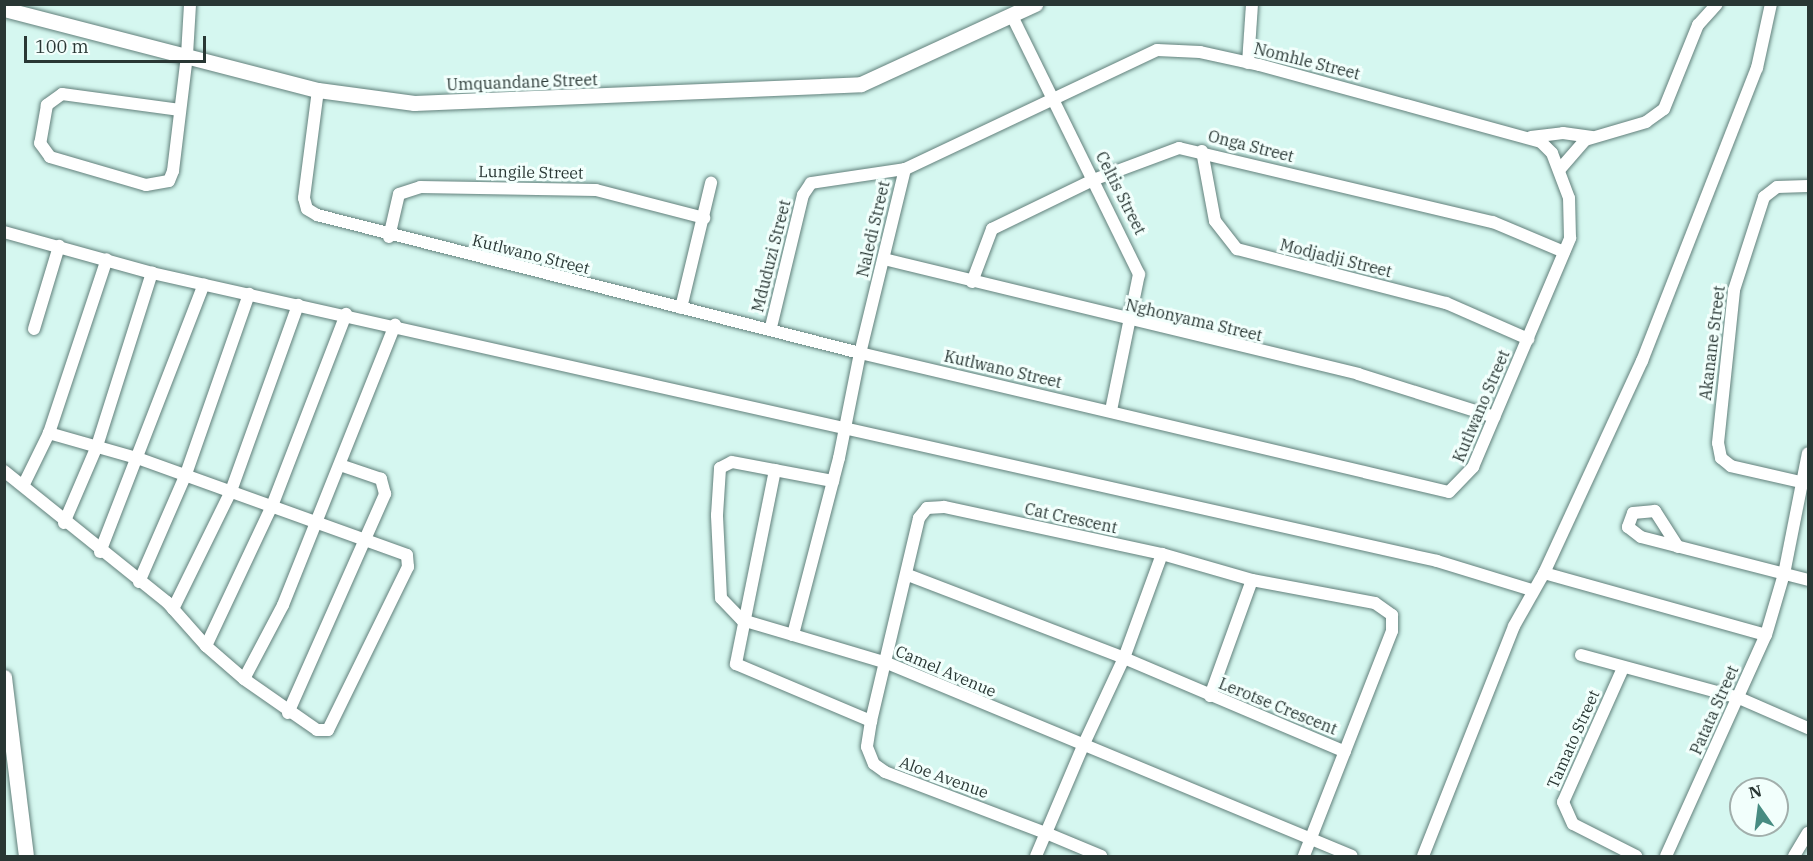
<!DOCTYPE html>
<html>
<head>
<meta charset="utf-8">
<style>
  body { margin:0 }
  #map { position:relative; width:1813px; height:861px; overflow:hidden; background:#d5f7f0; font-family:"IBM Plex Serif",serif }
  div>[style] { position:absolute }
  .roads { filter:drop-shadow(0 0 2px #62807b) drop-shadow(0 0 2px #62807b) }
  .minor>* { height:12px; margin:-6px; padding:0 6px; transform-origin:6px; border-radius:6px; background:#fff }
  .tertiary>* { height:15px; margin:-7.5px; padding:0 7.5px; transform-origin:7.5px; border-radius:7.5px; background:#fff }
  span { translate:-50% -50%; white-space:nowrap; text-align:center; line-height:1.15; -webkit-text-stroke:6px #f2fffc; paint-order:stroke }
  .street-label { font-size:16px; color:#293734 }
  .frame { position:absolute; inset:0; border:6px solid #293734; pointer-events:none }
  .north { position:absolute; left:1729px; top:777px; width:60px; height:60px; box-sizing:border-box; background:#f2fffc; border:2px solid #a2afac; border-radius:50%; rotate:346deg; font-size:16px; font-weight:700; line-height:24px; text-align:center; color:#293734 }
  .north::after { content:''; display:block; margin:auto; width:21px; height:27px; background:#478c82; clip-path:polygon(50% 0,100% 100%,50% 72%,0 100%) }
  .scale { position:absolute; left:24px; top:36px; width:182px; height:27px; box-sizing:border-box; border:3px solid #293734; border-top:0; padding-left:8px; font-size:18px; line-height:21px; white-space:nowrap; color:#293734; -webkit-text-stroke:4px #f2fffc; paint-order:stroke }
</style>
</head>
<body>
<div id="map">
  <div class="roads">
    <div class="minor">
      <div style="left:1012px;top:16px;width:288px;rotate:63.8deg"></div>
      <div style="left:1139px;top:274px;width:139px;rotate:101.6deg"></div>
      <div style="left:1248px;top:63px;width:59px;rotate:-86.1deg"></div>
      <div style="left:318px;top:90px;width:109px;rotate:97.4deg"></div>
      <div style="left:304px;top:198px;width:11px;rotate:75deg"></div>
      <div style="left:307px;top:209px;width:12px;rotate:31deg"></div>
      <div style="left:317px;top:215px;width:560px;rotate:14.26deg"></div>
      <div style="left:860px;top:353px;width:605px;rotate:13.28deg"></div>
      <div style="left:1449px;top:492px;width:35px;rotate:-46deg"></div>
      <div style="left:1473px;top:467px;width:249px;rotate:-67deg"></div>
      <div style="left:1570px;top:238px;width:40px;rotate:-91.4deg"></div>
      <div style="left:1569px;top:198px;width:48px;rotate:-110.7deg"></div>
      <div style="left:1552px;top:153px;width:16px;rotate:-135deg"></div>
      <div style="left:1541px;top:142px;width:292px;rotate:-164.7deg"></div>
      <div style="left:1259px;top:65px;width:60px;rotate:-167.6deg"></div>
      <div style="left:1200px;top:52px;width:43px;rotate:-177.3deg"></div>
      <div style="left:1157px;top:50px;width:279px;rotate:154.7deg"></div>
      <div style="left:905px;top:169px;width:189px;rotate:103.7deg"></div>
      <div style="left:860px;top:353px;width:107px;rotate:101.3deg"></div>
      <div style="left:839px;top:458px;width:183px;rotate:104.6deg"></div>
      <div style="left:793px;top:635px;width:98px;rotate:16.6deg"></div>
      <div style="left:887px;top:663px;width:503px;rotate:22.54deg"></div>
      <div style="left:180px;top:110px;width:119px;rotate:-172.3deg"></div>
      <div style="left:62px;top:94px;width:19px;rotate:144deg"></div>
      <div style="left:47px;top:105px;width:39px;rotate:100deg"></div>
      <div style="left:40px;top:143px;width:17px;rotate:54deg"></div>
      <div style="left:50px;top:157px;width:100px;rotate:16.3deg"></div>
      <div style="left:146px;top:185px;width:23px;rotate:-10deg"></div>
      <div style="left:169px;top:181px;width:11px;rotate:-68deg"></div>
      <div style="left:173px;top:171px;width:117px;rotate:-83.1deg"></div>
      <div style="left:187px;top:55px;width:51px;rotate:-86.6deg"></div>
      <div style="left:1531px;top:137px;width:32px;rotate:-7deg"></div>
      <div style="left:1563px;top:133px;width:29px;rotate:8deg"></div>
      <div style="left:1202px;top:151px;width:71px;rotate:79.5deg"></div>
      <div style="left:1215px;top:221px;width:36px;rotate:52deg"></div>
      <div style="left:1237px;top:249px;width:216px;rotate:14.5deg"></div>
      <div style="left:1446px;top:303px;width:90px;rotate:23.7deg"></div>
      <div style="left:1560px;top:169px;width:38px;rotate:-49deg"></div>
      <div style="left:1585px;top:140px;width:64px;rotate:-16.4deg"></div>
      <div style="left:1646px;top:122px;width:22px;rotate:-36deg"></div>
      <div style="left:1664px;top:109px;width:91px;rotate:-68deg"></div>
      <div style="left:1698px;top:25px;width:28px;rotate:-48deg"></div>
      <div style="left:4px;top:232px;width:154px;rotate:15.5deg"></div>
      <div style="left:152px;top:273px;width:1317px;rotate:12.63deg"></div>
      <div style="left:1437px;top:561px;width:99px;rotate:17deg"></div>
      <div style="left:389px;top:237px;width:44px;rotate:-76.9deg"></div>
      <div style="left:399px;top:194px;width:22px;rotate:-18deg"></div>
      <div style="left:420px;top:187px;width:176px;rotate:1deg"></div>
      <div style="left:596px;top:190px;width:112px;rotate:14.5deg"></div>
      <div style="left:884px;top:259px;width:488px;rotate:13.6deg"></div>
      <div style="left:1358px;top:374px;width:143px;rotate:17.5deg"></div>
      <div style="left:972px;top:282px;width:57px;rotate:-69.3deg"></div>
      <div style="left:992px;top:229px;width:112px;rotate:-25.9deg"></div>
      <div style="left:1093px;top:180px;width:92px;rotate:-20.4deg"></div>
      <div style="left:1179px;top:148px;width:323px;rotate:13.3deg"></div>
      <div style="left:1493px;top:222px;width:77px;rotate:22.9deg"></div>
      <div style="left:681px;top:308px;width:129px;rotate:-76.5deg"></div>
      <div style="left:771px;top:327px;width:136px;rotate:-76.4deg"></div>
      <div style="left:803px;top:195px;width:14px;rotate:-56deg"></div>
      <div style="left:811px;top:183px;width:95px;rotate:-8.5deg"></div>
      <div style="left:34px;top:329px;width:87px;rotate:-73.2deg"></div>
      <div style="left:775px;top:470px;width:198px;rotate:101.4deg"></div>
      <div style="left:736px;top:664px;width:147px;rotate:22.9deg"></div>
      <div style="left:4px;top:471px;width:209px;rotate:38.8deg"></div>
      <div style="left:167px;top:602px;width:59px;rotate:48.4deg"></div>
      <div style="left:206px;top:646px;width:50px;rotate:41deg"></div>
      <div style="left:244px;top:679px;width:89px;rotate:34.9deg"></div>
      <div style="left:317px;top:730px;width:11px"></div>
      <div style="left:328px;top:730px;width:182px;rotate:-63.9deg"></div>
      <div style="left:408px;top:567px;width:12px;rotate:-95deg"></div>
      <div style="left:407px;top:555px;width:284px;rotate:-160.2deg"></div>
      <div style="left:140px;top:459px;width:95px;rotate:-164.1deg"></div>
      <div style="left:1805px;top:483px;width:76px;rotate:-167.1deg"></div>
      <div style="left:1731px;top:466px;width:13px;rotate:-141deg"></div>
      <div style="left:1721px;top:458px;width:15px;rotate:-101deg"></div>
      <div style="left:1718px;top:443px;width:154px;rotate:-84deg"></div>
      <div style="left:1734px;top:290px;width:98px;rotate:-72.1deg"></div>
      <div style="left:1764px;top:197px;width:16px;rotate:-38deg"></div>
      <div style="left:1777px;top:187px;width:31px;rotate:-2deg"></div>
      <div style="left:24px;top:484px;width:57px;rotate:-63.9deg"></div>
      <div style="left:49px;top:433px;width:183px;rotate:-71.6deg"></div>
      <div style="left:64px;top:523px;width:84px;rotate:-66.8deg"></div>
      <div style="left:97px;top:446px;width:182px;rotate:-72.4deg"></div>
      <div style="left:1678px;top:547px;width:43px;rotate:-122.6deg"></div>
      <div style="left:1655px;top:511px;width:22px;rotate:175deg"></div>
      <div style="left:1633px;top:513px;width:15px;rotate:110deg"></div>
      <div style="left:1628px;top:527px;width:16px;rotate:38deg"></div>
      <div style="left:1641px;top:537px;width:172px;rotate:14.4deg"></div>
      <div style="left:100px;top:552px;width:287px;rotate:-68.8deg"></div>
      <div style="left:1162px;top:554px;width:94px;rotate:16.1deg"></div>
      <div style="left:1252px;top:580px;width:125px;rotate:10.6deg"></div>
      <div style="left:1375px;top:603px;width:21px;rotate:35deg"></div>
      <div style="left:1392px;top:615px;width:16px;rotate:90deg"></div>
      <div style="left:1392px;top:631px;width:242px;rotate:111.4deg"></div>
      <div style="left:1544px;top:573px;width:230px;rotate:15.6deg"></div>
      <div style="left:908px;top:575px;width:231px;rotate:21deg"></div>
      <div style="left:1124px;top:658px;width:240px;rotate:23deg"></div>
      <div style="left:139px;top:582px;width:118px;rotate:-66.5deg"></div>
      <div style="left:186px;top:474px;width:191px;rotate:-70.7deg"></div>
      <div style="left:173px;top:609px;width:131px;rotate:-63.8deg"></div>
      <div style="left:231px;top:491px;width:198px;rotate:-70.2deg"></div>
      <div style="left:793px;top:635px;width:53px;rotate:-163.6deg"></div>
      <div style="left:742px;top:620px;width:30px;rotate:-134deg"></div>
      <div style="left:721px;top:598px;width:83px;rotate:-92.8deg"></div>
      <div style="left:717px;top:515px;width:47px;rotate:-86.3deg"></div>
      <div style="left:720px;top:468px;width:13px;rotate:-27deg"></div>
      <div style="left:732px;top:462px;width:103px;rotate:10.7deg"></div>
      <div style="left:206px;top:646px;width:155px;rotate:-64.8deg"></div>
      <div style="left:272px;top:506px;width:206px;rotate:-68.9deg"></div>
      <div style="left:1581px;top:655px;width:164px;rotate:15.2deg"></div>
      <div style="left:1739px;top:698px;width:75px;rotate:23.5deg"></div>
      <div style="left:1623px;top:668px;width:147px;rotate:114.1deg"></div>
      <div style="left:1563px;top:802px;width:24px;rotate:66deg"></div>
      <div style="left:1573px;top:824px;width:71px;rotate:26.9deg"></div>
      <div style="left:244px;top:679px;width:84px;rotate:-62.2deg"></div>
      <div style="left:283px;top:605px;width:302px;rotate:-68.2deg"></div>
      <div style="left:1210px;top:696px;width:123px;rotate:-70.1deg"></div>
      <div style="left:288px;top:713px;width:240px;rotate:-66.1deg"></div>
      <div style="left:385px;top:494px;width:16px;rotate:-105deg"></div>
      <div style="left:381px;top:479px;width:43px;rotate:-161.1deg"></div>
      <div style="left:1036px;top:856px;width:25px;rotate:-67deg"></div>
      <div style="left:1046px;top:833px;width:92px;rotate:-67deg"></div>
      <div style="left:1082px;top:748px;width:99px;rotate:-65deg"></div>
      <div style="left:1124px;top:658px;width:111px;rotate:-69.9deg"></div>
      <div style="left:1162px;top:554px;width:223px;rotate:-167.8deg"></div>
      <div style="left:944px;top:507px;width:17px;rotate:177deg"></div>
      <div style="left:927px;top:508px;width:13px;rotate:129deg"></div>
      <div style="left:919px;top:518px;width:209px;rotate:103.3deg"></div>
      <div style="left:871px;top:721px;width:26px;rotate:99deg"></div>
      <div style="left:867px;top:747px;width:18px;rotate:68deg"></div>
      <div style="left:874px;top:764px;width:14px;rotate:36deg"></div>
      <div style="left:885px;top:772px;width:172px;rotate:20.8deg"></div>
      <div style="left:1046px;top:833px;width:60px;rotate:22.7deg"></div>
      <div style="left:1423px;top:856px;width:247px;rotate:-68.4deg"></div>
      <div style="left:1514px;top:626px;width:61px;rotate:-60.5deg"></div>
      <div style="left:1544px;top:573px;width:234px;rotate:-65.2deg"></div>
      <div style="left:1642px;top:361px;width:315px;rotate:-68.6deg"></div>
      <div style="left:1757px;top:68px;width:66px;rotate:-77.7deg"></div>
      <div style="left:1666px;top:856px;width:243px;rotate:-65.7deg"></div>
      <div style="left:1766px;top:635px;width:64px;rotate:-73.6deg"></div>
      <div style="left:1784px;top:574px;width:123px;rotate:-78.8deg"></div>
      <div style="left:1794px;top:856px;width:27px;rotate:-59deg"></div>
    </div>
    <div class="tertiary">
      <div style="left:4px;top:9px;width:324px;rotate:14.5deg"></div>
      <div style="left:318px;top:90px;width:97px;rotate:7.7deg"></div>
      <div style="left:414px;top:103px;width:447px;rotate:-2.4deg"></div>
      <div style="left:861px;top:84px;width:192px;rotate:-24.7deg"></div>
      <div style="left:4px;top:677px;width:180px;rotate:83deg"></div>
    </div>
  </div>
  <div class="street-label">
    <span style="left:1307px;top:61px;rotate:14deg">Nomhle Street</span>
    <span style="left:522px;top:82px;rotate:-2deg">Umquandane Street</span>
    <span style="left:1251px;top:146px;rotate:14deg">Onga Street</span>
    <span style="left:531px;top:172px;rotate:1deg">Lungile Street</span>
    <span style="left:1121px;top:193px;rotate:63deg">Celtis Street</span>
    <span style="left:873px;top:229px;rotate:-77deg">Naledi Street</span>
    <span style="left:531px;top:254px;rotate:14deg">Kutlwano Street</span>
    <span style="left:771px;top:256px;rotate:-76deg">Mduduzi Street</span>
    <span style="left:1336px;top:258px;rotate:14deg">Modjadji Street</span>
    <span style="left:1194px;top:320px;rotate:13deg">Nghonyama Street</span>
    <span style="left:1712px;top:343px;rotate:-83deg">Akanane Street</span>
    <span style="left:1003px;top:369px;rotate:13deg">Kutlwano Street</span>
    <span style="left:1481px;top:406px;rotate:-67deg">Kutlwano Street</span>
    <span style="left:1071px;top:518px;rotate:12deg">Cat Crescent</span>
    <span style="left:946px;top:671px;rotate:23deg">Camel Avenue</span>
    <span style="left:1278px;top:706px;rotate:22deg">Lerotse Crescent</span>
    <span style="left:1714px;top:710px;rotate:-66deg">Patata Street</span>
    <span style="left:1573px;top:739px;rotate:-66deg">Tamato Street</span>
    <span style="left:944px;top:777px;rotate:20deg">Aloe Avenue</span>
  </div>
  <div class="frame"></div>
  <div class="north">N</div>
  <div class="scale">100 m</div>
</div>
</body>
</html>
